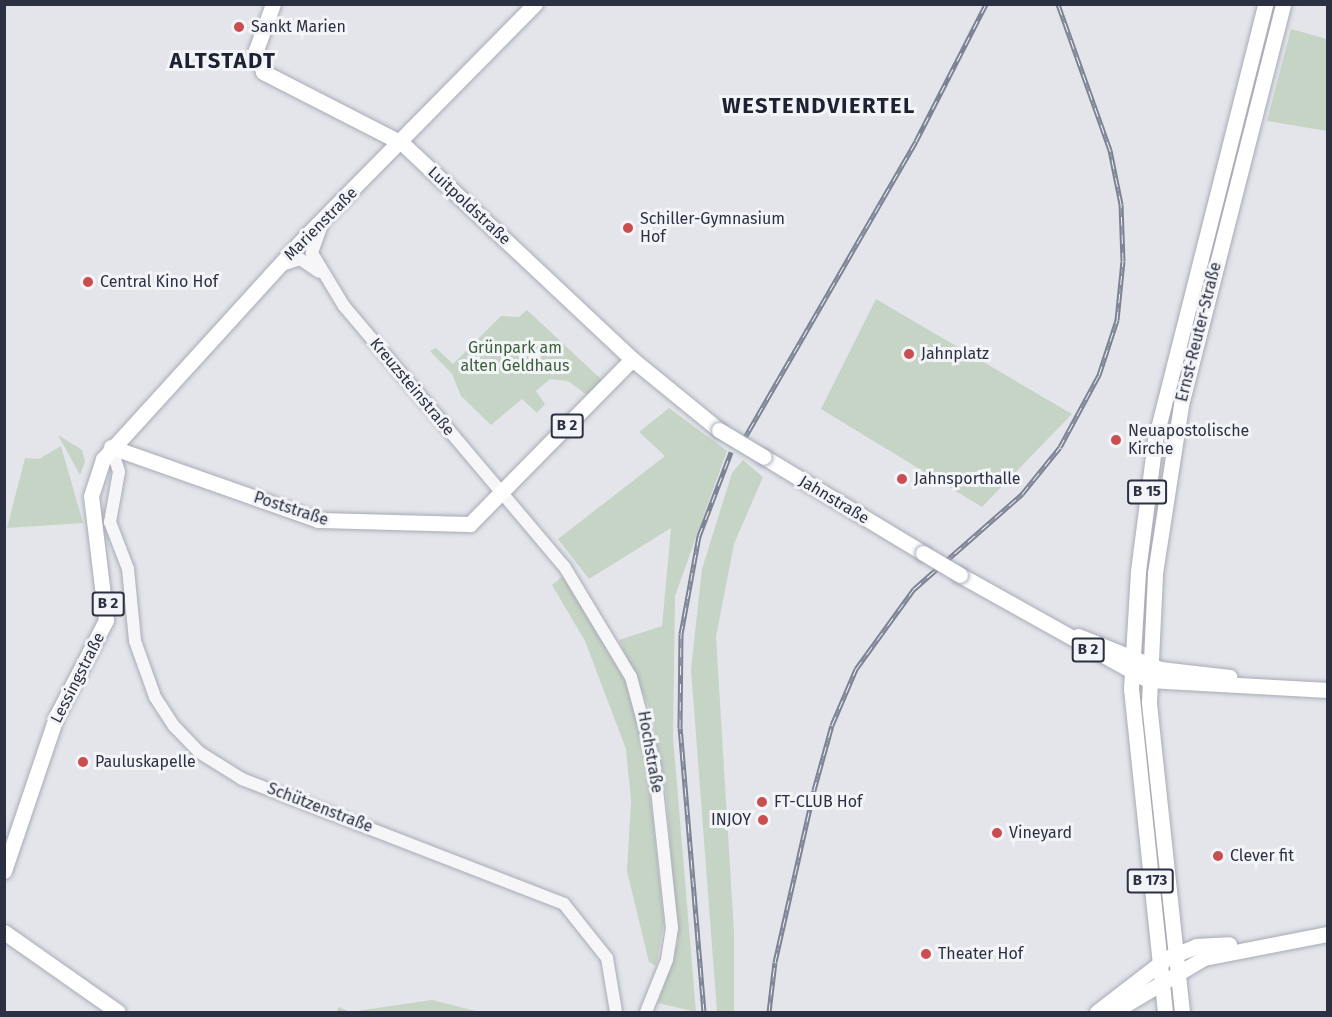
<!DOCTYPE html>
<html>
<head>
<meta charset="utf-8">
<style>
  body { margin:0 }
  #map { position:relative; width:1332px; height:1017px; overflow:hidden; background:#e3e5eb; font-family:"Fira Sans",sans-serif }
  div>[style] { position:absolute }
  .green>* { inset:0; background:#c6d4c5 }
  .roads { filter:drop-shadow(0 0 2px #a8abb5) drop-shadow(0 0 2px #a8abb5) }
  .minor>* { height:12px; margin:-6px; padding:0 6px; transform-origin:6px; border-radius:6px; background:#f6f6f9 }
  .major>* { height:15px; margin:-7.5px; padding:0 7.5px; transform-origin:7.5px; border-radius:7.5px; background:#fff }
  .rail>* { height:5px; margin-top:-2.5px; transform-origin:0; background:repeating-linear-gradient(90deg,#f3f4f8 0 9px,#7d8394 0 18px); box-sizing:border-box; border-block:2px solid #7d8394 }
  .bridges { filter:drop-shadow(0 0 2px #a3a8b6) drop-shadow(0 0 2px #a3a8b6) }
  .major-bridge>* { height:15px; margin:-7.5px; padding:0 7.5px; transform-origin:7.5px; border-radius:7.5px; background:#fff }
  .dots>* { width:16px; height:16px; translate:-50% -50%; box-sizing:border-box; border:3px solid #f3f4f8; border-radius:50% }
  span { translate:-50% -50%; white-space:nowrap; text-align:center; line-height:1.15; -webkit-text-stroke:6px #f3f4f8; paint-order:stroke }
  .shield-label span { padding:2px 4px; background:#f3f4f8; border:2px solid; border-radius:4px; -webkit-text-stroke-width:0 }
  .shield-label { font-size:15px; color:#2b3142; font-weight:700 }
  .poi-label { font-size:16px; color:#2b3142 }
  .left { translate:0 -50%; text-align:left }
  .right { translate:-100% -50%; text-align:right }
  .street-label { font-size:16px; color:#2b3142 }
  .park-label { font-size:16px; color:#3b5e39 }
  .district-label { font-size:22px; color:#1d2233; font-weight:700; letter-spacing:1.5px }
  .frame { position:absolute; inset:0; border:6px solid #2b3142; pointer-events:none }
</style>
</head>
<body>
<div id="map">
  <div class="green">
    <div style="clip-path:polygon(1291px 29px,1327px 39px,1327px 131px,1267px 121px)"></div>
    <div style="clip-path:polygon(876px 299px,1072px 414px,982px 507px,821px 409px)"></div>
    <div style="clip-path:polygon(527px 310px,602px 380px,587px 395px,568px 381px,550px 379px,536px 391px,545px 404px,537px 413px,522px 399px,491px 425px,461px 396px,452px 374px,430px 351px,436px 348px,453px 364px,501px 316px,519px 317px)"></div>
    <div style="clip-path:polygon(669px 408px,727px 451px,675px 596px,673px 737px,696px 1012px,658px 1003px,678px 941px,666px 792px,652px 714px,619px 640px,662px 626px,671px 528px,589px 579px,558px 539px,665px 456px,639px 432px)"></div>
    <div style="clip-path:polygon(58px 435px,82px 450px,85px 462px,80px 475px)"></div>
    <div style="clip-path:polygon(61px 446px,83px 523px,7px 528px,25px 458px,39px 459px)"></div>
    <div style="clip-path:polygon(743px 460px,763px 477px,734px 544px,716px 637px,734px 932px,734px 1012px,717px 1012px,691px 669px,702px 569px,732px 473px)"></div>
    <div style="clip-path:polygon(563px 576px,625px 680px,644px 738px,664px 922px,656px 966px,649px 962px,627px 871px,631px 801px,626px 749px,585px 641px,552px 585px)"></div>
    <div style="clip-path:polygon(432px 1000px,480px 1012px,336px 1012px,339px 1007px,350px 1012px)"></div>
  </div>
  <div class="roads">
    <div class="minor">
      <div style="left:322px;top:225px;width:30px;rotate:110deg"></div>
      <div style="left:312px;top:253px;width:62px;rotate:58.9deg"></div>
      <div style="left:344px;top:306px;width:341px;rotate:49.8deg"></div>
      <div style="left:564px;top:566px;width:130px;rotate:58.9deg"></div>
      <div style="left:631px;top:677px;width:88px;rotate:74.9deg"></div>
      <div style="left:654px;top:762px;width:167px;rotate:83.8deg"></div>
      <div style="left:672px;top:928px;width:32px;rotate:99deg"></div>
      <div style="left:667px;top:960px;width:56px;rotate:112deg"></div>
      <div style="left:282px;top:265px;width:19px;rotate:-18deg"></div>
      <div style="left:300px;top:259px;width:23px;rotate:34deg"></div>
      <div style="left:111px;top:447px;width:26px;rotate:72deg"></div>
      <div style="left:119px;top:472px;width:51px;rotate:100.2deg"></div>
      <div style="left:110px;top:522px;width:50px;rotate:69deg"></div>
      <div style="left:128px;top:569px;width:72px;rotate:84.4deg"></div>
      <div style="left:135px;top:641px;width:59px;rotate:70.3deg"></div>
      <div style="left:155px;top:697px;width:35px;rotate:57deg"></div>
      <div style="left:174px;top:726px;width:36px;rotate:46deg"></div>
      <div style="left:199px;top:752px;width:51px;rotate:32.1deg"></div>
      <div style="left:242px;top:779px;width:345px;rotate:21.2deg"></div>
      <div style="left:564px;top:904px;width:69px;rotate:51.5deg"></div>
      <div style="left:607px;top:958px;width:55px;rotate:80.5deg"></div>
    </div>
    <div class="major">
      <div style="left:273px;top:4px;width:49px;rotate:110.3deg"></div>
      <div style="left:256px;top:50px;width:23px;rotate:72deg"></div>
      <div style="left:263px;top:72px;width:156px;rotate:27.1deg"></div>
      <div style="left:402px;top:143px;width:316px;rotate:43.2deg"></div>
      <div style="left:632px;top:359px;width:112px;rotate:39.2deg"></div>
      <div style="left:111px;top:447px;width:219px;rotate:19.4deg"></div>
      <div style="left:318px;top:520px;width:152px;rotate:1.5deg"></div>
      <div style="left:470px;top:524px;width:231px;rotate:-45.5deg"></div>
      <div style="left:764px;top:457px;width:186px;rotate:31.1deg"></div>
      <div style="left:960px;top:575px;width:215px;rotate:29.2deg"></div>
      <div style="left:1148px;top:680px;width:180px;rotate:3.2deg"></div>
      <div style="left:1078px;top:636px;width:88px;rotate:21.9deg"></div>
      <div style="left:1160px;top:669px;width:70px;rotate:6.5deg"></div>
      <div style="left:4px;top:871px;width:163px;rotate:-71.3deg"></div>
      <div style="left:56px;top:717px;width:109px;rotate:-62.7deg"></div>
      <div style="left:106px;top:620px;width:125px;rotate:-96.9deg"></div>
      <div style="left:91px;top:496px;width:39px;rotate:-72deg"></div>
      <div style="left:103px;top:459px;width:302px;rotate:-47.7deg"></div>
      <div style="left:306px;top:236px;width:326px;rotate:-45.4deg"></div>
      <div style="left:4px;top:932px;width:139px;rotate:35.1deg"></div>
      <div style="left:1097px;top:1012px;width:88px;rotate:-37.6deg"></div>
      <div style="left:1167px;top:958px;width:31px;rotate:-22deg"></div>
      <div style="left:1196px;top:946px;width:33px;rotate:-3deg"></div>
      <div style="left:1113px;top:1012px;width:106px;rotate:-30.7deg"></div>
      <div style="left:1204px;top:958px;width:126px;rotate:-11deg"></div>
      <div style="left:1165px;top:1012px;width:325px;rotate:-96deg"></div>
      <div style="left:1131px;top:689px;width:118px;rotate:-86.6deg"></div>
      <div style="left:1138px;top:571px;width:132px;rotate:-82.6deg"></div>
      <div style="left:1155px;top:440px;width:450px;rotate:-75.8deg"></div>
      <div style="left:1182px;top:1012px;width:312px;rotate:-96.1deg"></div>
      <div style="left:1149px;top:702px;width:129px;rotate:-87.3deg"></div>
      <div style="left:1155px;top:573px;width:170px;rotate:-81.2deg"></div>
      <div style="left:1181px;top:405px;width:414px;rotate:-75.7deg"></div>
    </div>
  </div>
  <div class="rail">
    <div style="left:740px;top:446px;width:352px;rotate:-60deg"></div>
    <div style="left:916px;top:141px;width:154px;rotate:-62.9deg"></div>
    <div style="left:704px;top:1012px;width:285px;rotate:-94.8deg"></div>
    <div style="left:680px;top:728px;width:94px;rotate:-89.4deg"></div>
    <div style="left:681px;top:634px;width:100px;rotate:-79.6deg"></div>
    <div style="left:699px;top:536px;width:90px;rotate:-69.1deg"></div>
    <div style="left:769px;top:1012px;width:50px;rotate:-83.2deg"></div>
    <div style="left:775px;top:962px;width:176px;rotate:-77.2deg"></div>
    <div style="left:814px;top:790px;width:67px;rotate:-74.5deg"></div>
    <div style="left:832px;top:725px;width:61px;rotate:-66.8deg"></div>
    <div style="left:856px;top:669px;width:99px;rotate:-54.1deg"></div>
    <div style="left:914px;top:589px;width:144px;rotate:-41.3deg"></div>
    <div style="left:1022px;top:494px;width:60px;rotate:-51deg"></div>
    <div style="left:1060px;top:447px;width:82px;rotate:-61.6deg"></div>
    <div style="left:1099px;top:375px;width:58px;rotate:-71.9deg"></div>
    <div style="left:1117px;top:320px;width:59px;rotate:-84.2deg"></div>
    <div style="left:1123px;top:261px;width:57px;rotate:-92deg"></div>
    <div style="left:1121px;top:204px;width:55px;rotate:-101.5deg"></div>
    <div style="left:1110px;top:150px;width:155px;rotate:-109.6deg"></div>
  </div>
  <div class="bridges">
    <div class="major-bridge">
      <div style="left:719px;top:430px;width:52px;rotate:31deg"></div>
      <div style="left:923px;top:553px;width:43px;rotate:30.7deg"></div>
    </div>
  </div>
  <div class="dots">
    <div style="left:239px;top:27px;background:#ca4e50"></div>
    <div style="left:628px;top:228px;background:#ca4e50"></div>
    <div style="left:88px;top:282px;background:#ca4e50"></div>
    <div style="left:909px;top:354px;background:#ca4e50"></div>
    <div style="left:1116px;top:440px;background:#ca4e50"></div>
    <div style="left:902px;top:479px;background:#ca4e50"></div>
    <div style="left:83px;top:762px;background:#ca4e50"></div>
    <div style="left:762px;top:802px;background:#ca4e50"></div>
    <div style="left:763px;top:820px;background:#ca4e50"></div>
    <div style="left:997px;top:833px;background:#ca4e50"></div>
    <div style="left:1218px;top:856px;background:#ca4e50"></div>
    <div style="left:926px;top:954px;background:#ca4e50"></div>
  </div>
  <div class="shield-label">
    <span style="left:567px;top:426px">B 2</span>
    <span style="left:1147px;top:492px">B 15</span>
    <span style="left:108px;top:604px">B 2</span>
    <span style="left:1088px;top:650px">B 2</span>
    <span style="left:1150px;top:881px">B 173</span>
  </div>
  <div class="poi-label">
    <span class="left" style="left:251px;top:27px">Sankt Marien</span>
    <span class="left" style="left:640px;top:228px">Schiller-Gymnasium<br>Hof</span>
    <span class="left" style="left:100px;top:282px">Central Kino Hof</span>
    <span class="left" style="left:921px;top:354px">Jahnplatz</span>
    <span class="left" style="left:1128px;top:440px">Neuapostolische<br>Kirche</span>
    <span class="left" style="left:914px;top:479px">Jahnsporthalle</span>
    <span class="left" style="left:95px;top:762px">Pauluskapelle</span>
    <span class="left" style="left:774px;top:802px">FT-CLUB Hof</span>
    <span class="right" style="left:751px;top:820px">INJOY</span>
    <span class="left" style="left:1009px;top:833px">Vineyard</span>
    <span class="left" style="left:1230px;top:856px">Clever fit</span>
    <span class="left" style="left:938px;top:954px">Theater Hof</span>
  </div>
  <div class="street-label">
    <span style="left:469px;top:206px;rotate:43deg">Luitpoldstraße</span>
    <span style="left:321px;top:224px;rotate:-45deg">Marienstraße</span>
    <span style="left:1199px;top:332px;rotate:-76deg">Ernst-Reuter-Straße</span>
    <span style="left:412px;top:387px;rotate:50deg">Kreuzsteinstraße</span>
    <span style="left:834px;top:500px;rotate:31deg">Jahnstraße</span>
    <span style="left:291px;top:509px;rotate:18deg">Poststraße</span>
    <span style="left:78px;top:678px;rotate:-63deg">Lessingstraße</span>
    <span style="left:650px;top:752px;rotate:80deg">Hochstraße</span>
    <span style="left:320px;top:808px;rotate:21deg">Schützenstraße</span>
  </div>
  <div class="park-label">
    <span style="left:515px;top:357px">Grünpark am<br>alten Geldhaus</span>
  </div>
  <div class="district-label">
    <span style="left:223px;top:61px">ALTSTADT</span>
    <span style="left:819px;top:106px">WESTENDVIERTEL</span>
  </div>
  <div class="frame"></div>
</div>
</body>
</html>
